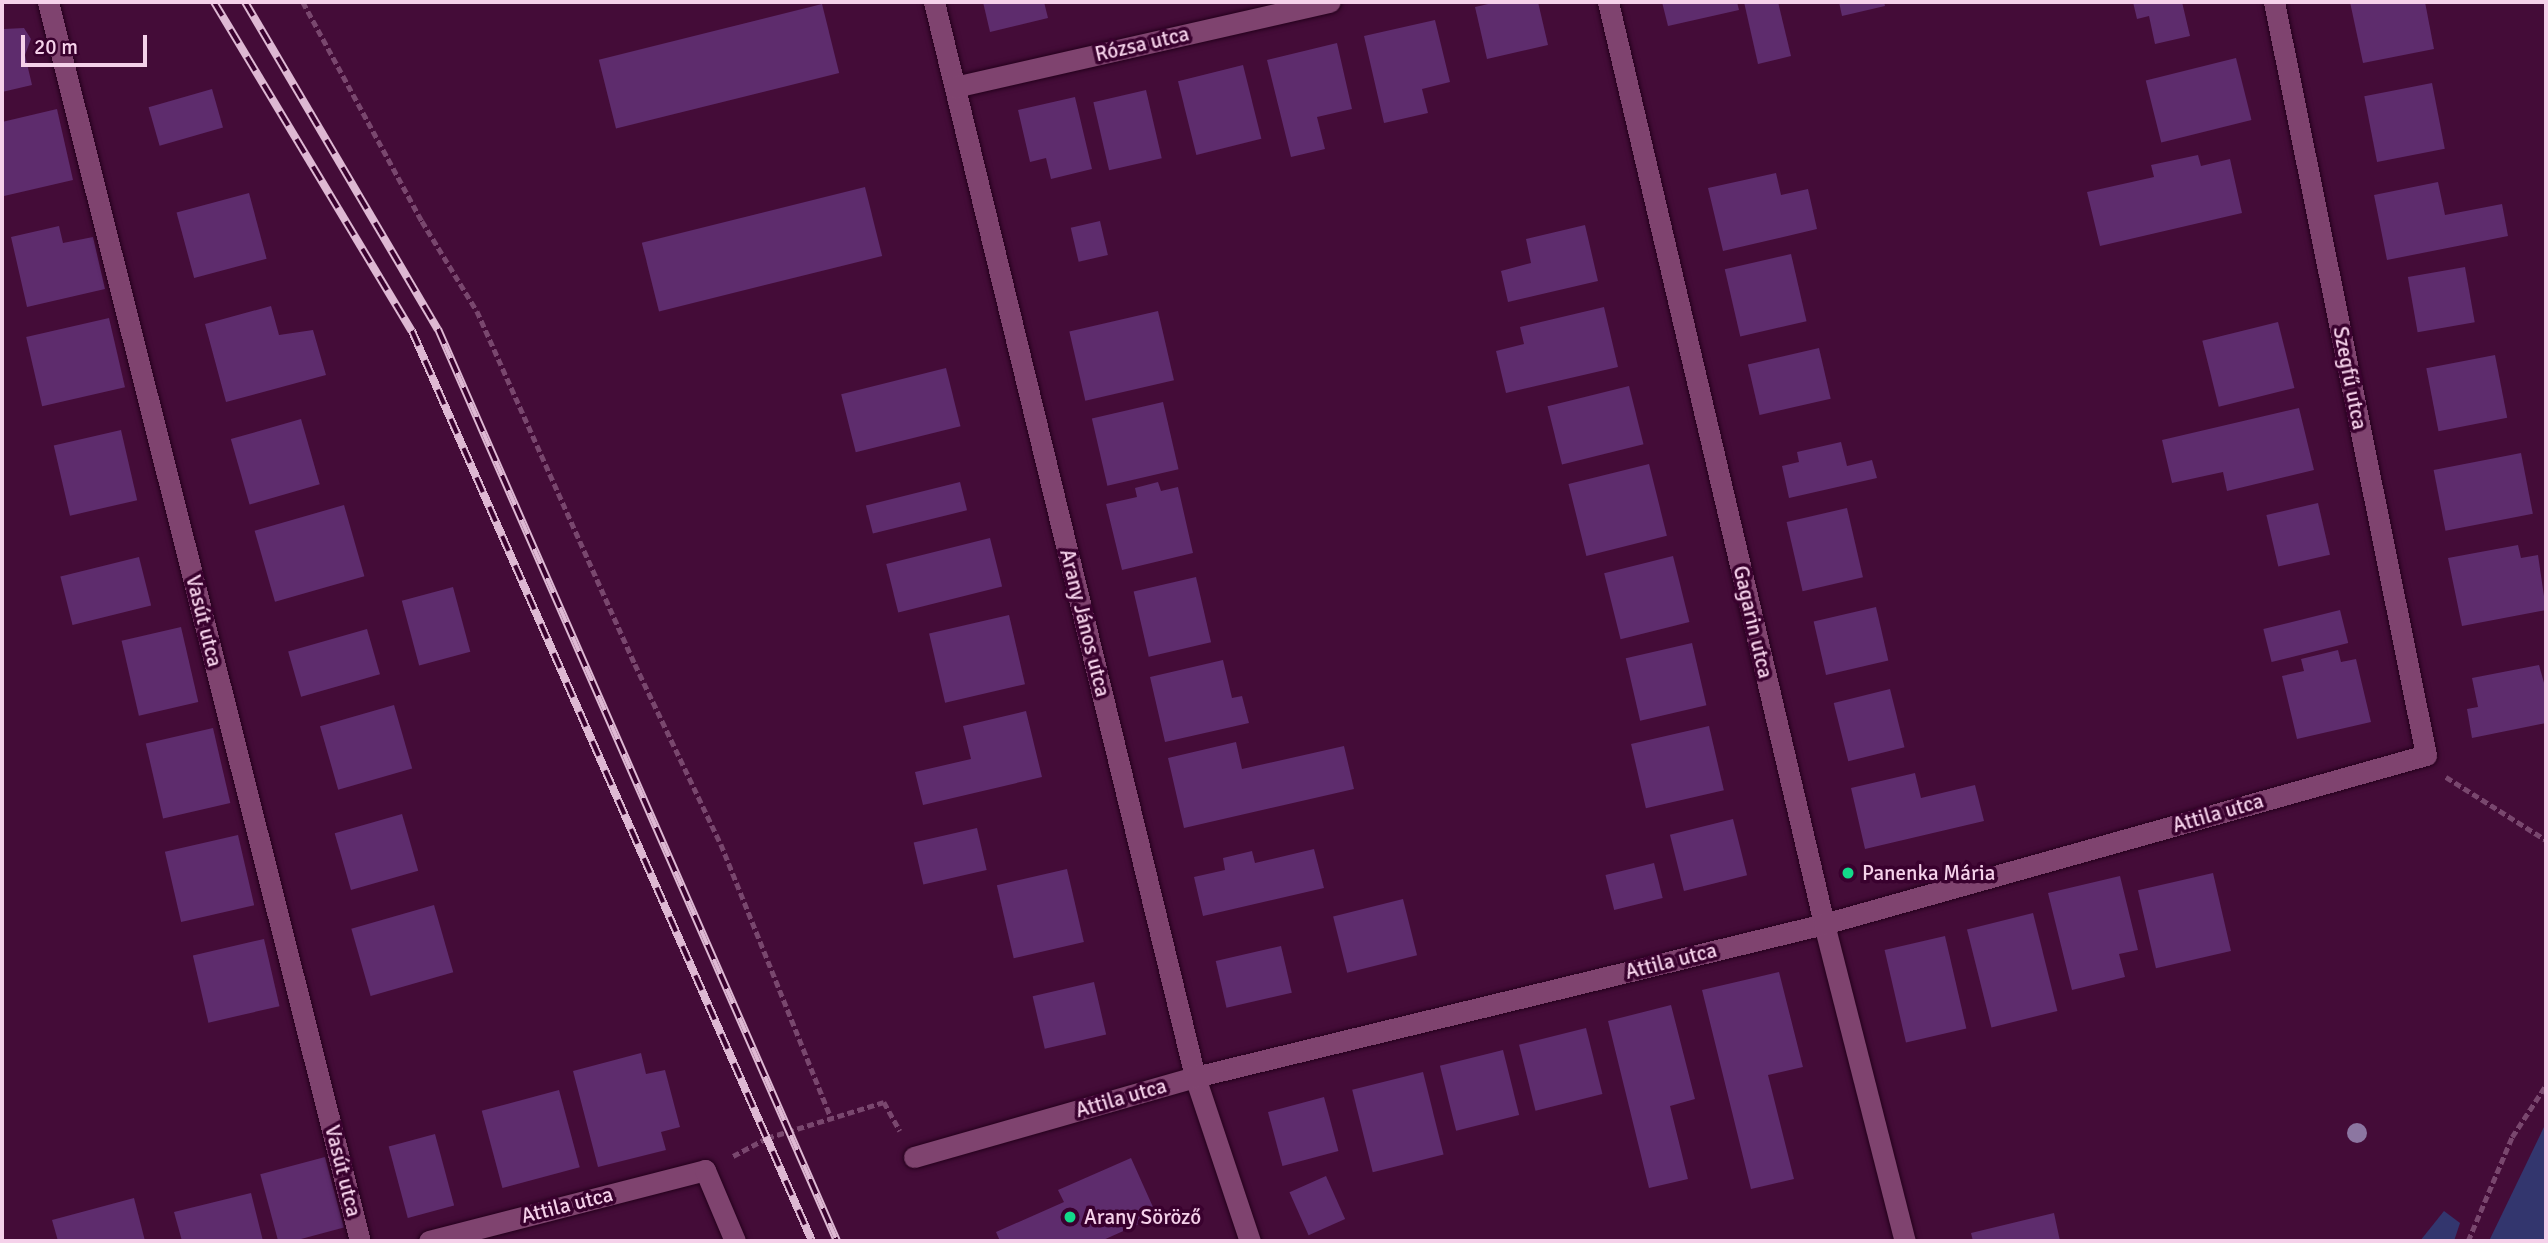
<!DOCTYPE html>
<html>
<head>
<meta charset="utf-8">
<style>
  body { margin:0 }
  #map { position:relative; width:2548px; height:1243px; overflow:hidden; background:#440c38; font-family:Signika,sans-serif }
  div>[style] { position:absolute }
  .green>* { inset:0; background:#33366e }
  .building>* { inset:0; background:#5e2c6d; transform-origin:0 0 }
  .path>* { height:4.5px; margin-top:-2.25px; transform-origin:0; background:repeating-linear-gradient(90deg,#79476e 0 7px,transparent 0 10.5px) }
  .roads { filter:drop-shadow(0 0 2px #24001c) drop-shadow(0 0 2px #24001c) }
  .street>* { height:21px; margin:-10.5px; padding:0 10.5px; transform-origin:10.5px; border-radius:10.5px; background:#7f436f }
  .rail>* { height:8px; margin-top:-4px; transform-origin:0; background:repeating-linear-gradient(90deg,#39012e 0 16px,#deb8d3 0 32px); box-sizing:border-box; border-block:2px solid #deb8d3 }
  .trees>* { width:20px; height:20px; margin:-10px; border-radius:50%; background:#8c76a1 }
  .dots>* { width:19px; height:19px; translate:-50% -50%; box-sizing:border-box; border:4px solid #39012e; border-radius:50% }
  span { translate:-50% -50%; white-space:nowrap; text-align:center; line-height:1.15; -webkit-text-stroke:7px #39012e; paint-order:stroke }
  .street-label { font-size:21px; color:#f5d1ea }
  .poi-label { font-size:21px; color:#f5d1ea }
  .left { translate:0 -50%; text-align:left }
  .frame { position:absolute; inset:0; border:4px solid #f5d1ea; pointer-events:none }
  .scale { position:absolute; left:21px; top:35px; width:126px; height:32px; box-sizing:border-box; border:4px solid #f5d1ea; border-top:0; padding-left:9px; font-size:21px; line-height:24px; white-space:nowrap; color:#f5d1ea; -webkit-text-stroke:5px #39012e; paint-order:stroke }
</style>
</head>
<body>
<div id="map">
  <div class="green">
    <div style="clip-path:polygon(2544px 1127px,2546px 1241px,2489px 1241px)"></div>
    <div style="clip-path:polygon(2444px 1211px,2460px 1223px,2454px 1241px,2420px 1241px)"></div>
  </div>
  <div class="building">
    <div style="clip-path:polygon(983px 2px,1044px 2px,1048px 18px,990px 32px)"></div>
    <div style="clip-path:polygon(1497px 2px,1538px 2px,1548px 45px,1487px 59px,1475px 7px)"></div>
    <div style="clip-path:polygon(1662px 2px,1737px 2px,1739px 10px,1668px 26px)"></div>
    <div style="clip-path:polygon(1744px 2px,1778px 2px,1791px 56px,1758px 64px)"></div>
    <div style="clip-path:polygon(1839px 2px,1884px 2px,1885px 6px,1842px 16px)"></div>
    <div style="clip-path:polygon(2133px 2px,2182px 2px,2190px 36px,2155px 44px,2149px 16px,2137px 19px)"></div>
    <div style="clip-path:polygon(2350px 2px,2425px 2px,2434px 49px,2363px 63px)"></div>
    <div style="left:822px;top:4px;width:71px;height:230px;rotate:76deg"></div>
    <div style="clip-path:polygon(1435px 20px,1450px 82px,1422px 89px,1428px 113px,1384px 123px,1364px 36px)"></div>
    <div style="clip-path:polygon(2px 23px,4px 29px,24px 28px,31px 39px,25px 55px,32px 85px,2px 92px)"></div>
    <div style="clip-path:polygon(1337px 43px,1352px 109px,1317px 117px,1325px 149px,1291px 157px,1267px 60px)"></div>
    <div style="left:2236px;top:58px;width:64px;height:93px;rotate:76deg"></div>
    <div style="left:1243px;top:65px;width:76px;height:67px;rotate:76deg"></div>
    <div style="left:2432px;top:83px;width:67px;height:69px;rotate:79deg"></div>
    <div style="left:212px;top:89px;width:40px;height:66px;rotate:74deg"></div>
    <div style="left:1146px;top:90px;width:70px;height:54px;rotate:77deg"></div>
    <div style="clip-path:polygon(1075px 97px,1092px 169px,1051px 179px,1046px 158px,1030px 162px,1018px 110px)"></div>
    <div style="clip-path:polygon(57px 109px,73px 180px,4px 196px,2px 122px)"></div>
    <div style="clip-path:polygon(2198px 155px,2201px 166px,2230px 159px,2242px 213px,2100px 246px,2087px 192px,2154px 177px,2151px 165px)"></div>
    <div style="clip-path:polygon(1776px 173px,1781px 195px,1808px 189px,1817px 229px,1723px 251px,1708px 188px)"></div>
    <div style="clip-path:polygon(2438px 182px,2445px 215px,2502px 204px,2508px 236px,2387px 260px,2374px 195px)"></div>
    <div style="left:865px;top:187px;width:71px;height:230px;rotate:76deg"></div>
    <div style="left:249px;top:193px;width:68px;height:75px;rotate:75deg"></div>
    <div style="left:1100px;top:221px;width:35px;height:30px;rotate:77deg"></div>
    <div style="clip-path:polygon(1585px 225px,1598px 281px,1508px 302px,1501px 271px,1531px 263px,1526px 239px)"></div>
    <div style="clip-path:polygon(59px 226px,63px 243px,93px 237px,105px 289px,27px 307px,11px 237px)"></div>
    <div style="left:1791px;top:254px;width:69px;height:68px;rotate:77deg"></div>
    <div style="left:2465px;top:267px;width:56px;height:58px;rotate:80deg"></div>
    <div style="clip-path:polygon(271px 306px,279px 335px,313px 330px,326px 375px,226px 402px,205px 324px)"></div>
    <div style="clip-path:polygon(1604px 307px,1618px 367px,1506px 393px,1496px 351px,1524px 344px,1520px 327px)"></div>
    <div style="left:1158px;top:311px;width:71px;height:91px;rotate:77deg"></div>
    <div style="left:109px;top:318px;width:71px;height:85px;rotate:77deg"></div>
    <div style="left:2278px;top:322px;width:68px;height:78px;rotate:76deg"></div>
    <div style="left:1819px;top:348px;width:52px;height:73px;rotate:77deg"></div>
    <div style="left:2495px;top:355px;width:64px;height:70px;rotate:79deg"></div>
    <div style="left:946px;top:368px;width:60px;height:108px;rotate:76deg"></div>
    <div style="left:1629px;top:386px;width:60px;height:84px;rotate:76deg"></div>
    <div style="left:1163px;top:402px;width:69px;height:73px;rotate:77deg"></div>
    <div style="clip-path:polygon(2299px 408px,2314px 470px,2227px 491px,2223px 472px,2172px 483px,2162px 440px)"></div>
    <div style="left:301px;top:419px;width:68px;height:73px;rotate:74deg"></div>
    <div style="left:121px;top:430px;width:72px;height:69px;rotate:77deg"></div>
    <div style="clip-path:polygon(1841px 442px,1847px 466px,1872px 460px,1877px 478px,1789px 498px,1782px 466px,1799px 462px,1797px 452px)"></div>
    <div style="left:2521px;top:453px;width:62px;height:89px;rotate:79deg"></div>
    <div style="left:1649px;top:464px;width:74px;height:83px;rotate:76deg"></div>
    <div style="left:960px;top:482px;width:29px;height:97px;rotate:76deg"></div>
    <div style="clip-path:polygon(1158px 482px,1161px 491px,1178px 487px,1193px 553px,1122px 570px,1106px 504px,1137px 497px,1135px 488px)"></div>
    <div style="left:2318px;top:503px;width:53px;height:53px;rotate:77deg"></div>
    <div style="left:344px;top:505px;width:74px;height:93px;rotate:74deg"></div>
    <div style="left:1847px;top:508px;width:71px;height:62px;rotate:77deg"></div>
    <div style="left:990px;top:538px;width:50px;height:107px;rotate:76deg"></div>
    <div style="clip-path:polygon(2518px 545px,2521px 558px,2538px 555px,2546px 610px,2462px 626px,2448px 558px)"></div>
    <div style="left:1673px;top:556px;width:68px;height:71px;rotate:76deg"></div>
    <div style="left:139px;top:557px;width:50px;height:81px;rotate:76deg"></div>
    <div style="left:1196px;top:577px;width:67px;height:64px;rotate:77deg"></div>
    <div style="left:453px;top:587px;width:67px;height:53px;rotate:75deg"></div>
    <div style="left:1876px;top:607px;width:55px;height:64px;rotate:77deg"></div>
    <div style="left:2340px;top:610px;width:34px;height:79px;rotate:76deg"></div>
    <div style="left:1009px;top:615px;width:71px;height:82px;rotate:77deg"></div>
    <div style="left:181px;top:627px;width:77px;height:61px;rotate:77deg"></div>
    <div style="left:367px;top:629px;width:47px;height:82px;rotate:74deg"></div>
    <div style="left:1692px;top:643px;width:64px;height:68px;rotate:77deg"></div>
    <div style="clip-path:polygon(2338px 650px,2341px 662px,2356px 659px,2371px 722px,2297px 739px,2282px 676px,2304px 671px,2301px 659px)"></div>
    <div style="clip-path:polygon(1223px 660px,1232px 698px,1242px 696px,1249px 723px,1165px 742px,1150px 677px)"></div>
    <div style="clip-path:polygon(2539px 665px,2546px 690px,2546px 723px,2472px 738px,2467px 709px,2478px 707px,2472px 678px)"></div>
    <div style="left:1890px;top:689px;width:60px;height:58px;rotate:76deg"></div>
    <div style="left:394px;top:705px;width:66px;height:77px;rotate:74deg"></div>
    <div style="clip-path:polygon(1026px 711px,1042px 777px,923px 805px,915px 772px,971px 759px,963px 726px)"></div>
    <div style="left:1709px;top:726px;width:66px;height:80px;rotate:77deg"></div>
    <div style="left:213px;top:728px;width:77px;height:69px;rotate:77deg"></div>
    <div style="clip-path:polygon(1236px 742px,1242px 769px,1344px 746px,1354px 789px,1184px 828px,1168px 758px)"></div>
    <div style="clip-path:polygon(1915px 773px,1921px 798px,1975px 785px,1984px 821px,1865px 849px,1851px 788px)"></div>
    <div style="left:402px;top:814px;width:59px;height:70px;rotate:74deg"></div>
    <div style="left:1733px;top:819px;width:58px;height:65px;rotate:76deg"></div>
    <div style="left:977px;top:828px;width:43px;height:65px;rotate:77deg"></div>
    <div style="left:238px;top:835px;width:72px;height:75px;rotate:77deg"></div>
    <div style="clip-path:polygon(1314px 849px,1324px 888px,1203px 916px,1194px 877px,1225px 870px,1223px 858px,1252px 851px,1255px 863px)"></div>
    <div style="left:1654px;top:863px;width:36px;height:50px;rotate:76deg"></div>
    <div style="left:1067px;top:869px;width:75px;height:72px;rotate:77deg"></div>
    <div style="left:2213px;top:873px;width:80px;height:77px;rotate:77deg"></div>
    <div style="clip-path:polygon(2120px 876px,2138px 950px,2119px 954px,2125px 977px,2072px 990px,2048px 893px)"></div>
    <div style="left:1403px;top:899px;width:58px;height:72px;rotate:76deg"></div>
    <div style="left:434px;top:905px;width:70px;height:86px;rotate:74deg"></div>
    <div style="left:2033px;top:913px;width:101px;height:68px;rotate:76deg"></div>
    <div style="left:1945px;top:936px;width:95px;height:62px;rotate:77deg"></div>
    <div style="left:264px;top:939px;width:69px;height:73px;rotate:77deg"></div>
    <div style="left:1281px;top:946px;width:48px;height:67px;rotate:77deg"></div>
    <div style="clip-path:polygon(1779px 972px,1803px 1067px,1768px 1075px,1794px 1179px,1751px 1189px,1702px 990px)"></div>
    <div style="left:1094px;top:982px;width:54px;height:63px;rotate:77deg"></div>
    <div style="clip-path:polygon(1671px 1005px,1695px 1099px,1670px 1106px,1688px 1179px,1649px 1188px,1608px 1021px)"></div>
    <div style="left:1586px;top:1028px;width:68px;height:69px;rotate:76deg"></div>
    <div style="left:1503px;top:1050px;width:67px;height:65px;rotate:76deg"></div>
    <div style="clip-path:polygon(641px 1053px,646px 1074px,665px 1070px,680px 1127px,661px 1132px,666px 1150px,598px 1167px,573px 1071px)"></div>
    <div style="left:1423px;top:1072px;width:85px;height:73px;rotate:76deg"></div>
    <div style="left:559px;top:1090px;width:80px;height:80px;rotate:75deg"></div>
    <div style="left:1324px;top:1097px;width:56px;height:58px;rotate:75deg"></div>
    <div style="left:435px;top:1134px;width:74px;height:48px;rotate:75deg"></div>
    <div style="left:325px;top:1157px;width:73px;height:67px;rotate:75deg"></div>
    <div style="clip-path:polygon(1131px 1158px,1157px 1216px,1101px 1241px,1000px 1241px,996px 1232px,1064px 1202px,1058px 1190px)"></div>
    <div style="left:1326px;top:1176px;width:47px;height:40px;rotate:66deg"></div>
    <div style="clip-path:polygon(251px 1193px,263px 1241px,182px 1241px,174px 1212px)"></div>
    <div style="clip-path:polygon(134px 1198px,145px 1241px,58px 1241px,52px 1220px)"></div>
    <div style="clip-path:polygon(2054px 1213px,2060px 1241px,1973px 1241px,1971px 1233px)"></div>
  </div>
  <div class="path">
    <div style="left:303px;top:2px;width:249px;rotate:61.5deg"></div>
    <div style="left:422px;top:221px;width:105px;rotate:58.6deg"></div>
    <div style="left:477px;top:311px;width:387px;rotate:65.9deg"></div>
    <div style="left:635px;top:664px;width:199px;rotate:64.5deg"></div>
    <div style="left:721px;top:844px;width:295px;rotate:68.1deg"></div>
    <div style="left:2446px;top:777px;width:118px;rotate:32.2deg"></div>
    <div style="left:733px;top:1156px;width:38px;rotate:-28deg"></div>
    <div style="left:767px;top:1138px;width:122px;rotate:-17.1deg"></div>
    <div style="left:884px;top:1102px;width:33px;rotate:61deg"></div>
    <div style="left:2468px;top:1241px;width:113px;rotate:-67.1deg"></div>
    <div style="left:2512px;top:1137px;width:62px;rotate:-56.8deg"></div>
  </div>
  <div class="roads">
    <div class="street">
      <div style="left:48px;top:2px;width:1278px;rotate:75.87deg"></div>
      <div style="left:934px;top:2px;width:1106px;rotate:76.35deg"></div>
      <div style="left:1195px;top:1077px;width:173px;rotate:71.5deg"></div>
      <div style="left:1608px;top:2px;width:947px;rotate:76.81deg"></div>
      <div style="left:1824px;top:924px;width:327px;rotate:75.7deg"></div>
      <div style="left:955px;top:87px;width:384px;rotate:-12.8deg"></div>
      <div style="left:914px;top:1157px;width:292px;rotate:-15.9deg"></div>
      <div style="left:1195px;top:1077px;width:647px;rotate:-13.67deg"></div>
      <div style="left:1824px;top:924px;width:625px;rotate:-15.68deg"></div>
      <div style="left:2426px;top:755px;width:768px;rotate:-101.41deg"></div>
      <div style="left:429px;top:1241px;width:285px;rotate:-14.4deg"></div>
      <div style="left:705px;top:1170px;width:77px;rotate:67.1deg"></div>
    </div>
  </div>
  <div class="rail">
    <div style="left:214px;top:2px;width:384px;rotate:59deg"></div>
    <div style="left:412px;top:331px;width:994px;rotate:66.27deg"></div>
    <div style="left:245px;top:2px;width:380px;rotate:59.5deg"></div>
    <div style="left:438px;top:329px;width:995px;rotate:66.37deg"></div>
  </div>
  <div class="trees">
    <div style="left:2357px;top:1133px"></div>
  </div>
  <div class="dots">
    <div style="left:1848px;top:873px;background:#13d98a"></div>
    <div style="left:1070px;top:1217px;background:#13d98a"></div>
  </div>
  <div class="street-label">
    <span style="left:1142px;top:44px;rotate:-13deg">Rózsa utca</span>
    <span style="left:2350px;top:378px;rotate:79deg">Szegfű utca</span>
    <span style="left:204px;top:621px;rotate:76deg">Vasút utca</span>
    <span style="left:1753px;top:622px;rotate:77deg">Gagarin utca</span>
    <span style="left:1085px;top:623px;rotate:76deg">Arany János utca</span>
    <span style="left:2218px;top:813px;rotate:-16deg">Attila utca</span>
    <span style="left:1671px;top:961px;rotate:-14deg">Attila utca</span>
    <span style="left:1121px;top:1098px;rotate:-16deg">Attila utca</span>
    <span style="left:343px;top:1171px;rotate:76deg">Vasút utca</span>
    <span style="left:567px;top:1205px;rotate:-14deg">Attila utca</span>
  </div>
  <div class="poi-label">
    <span class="left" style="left:1862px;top:873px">Panenka Mária</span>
    <span class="left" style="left:1084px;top:1217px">Arany Söröző</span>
  </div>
  <div class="frame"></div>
  <div class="scale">20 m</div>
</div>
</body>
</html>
